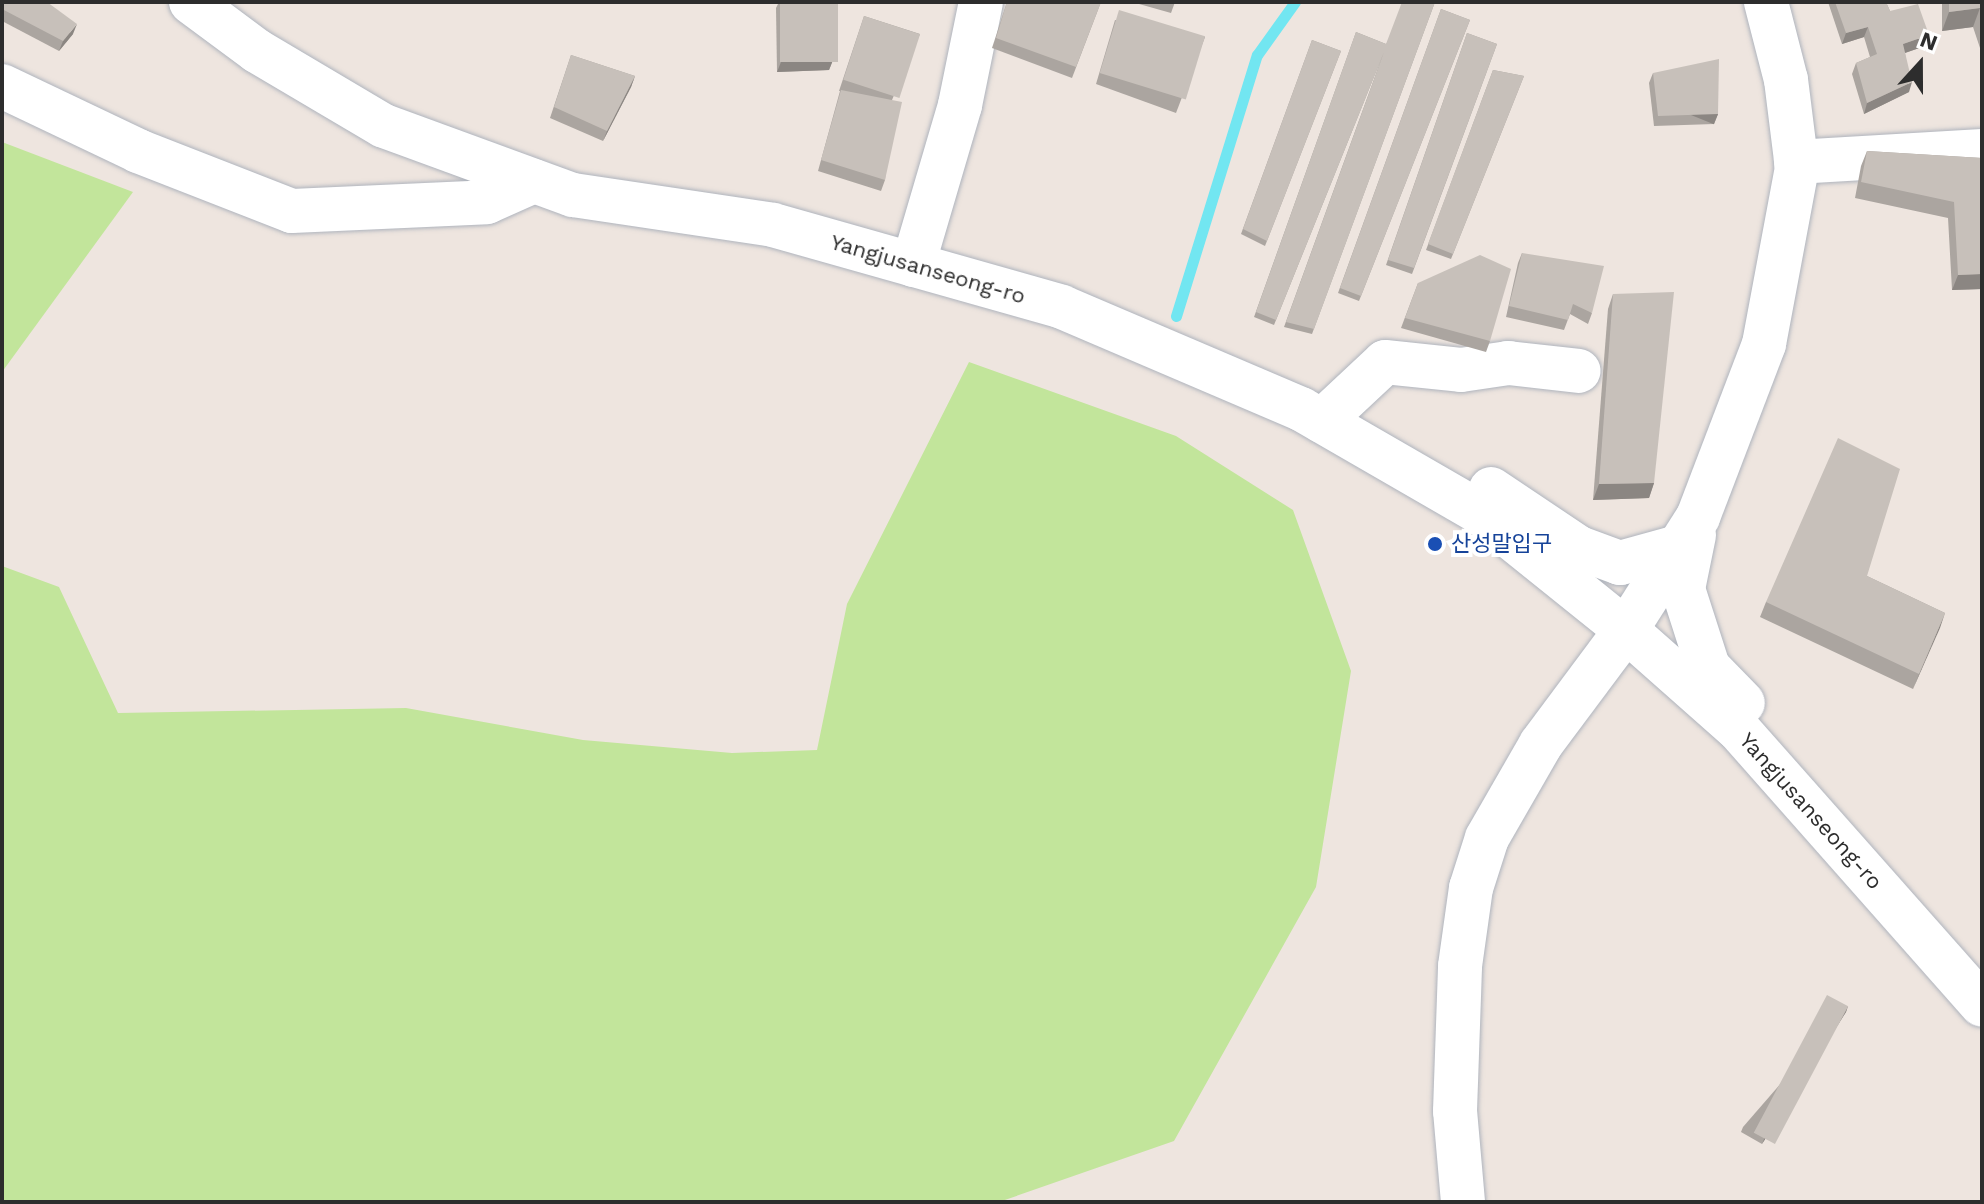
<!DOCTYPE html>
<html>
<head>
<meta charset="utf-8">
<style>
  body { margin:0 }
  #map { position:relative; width:1984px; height:1204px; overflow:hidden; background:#eee5df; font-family:"Work Sans","Noto Sans KR",sans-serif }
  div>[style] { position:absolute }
  .green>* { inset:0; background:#c2e59b }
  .stream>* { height:11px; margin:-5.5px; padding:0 5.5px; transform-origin:5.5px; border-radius:5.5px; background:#72e6f1 }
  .roads { filter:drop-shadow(0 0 2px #afb4bd) drop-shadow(0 0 2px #afb4bd) }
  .minor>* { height:44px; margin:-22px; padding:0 22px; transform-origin:22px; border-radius:22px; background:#fff }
  .wall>* { inset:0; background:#aba5a0 }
  .shaded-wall>* { inset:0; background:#8b8682; transform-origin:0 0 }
  .building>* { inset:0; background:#c7c0ba; transform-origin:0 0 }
  .dots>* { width:22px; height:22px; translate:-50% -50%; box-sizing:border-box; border:4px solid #fff; border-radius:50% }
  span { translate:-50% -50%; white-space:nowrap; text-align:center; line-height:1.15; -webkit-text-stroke:8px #fff; paint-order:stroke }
  .street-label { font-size:22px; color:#2d2d2d }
  .transit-label { font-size:22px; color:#164399 }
  .left { translate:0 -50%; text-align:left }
  .frame { position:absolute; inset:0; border:4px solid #2d2d2d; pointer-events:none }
  .north { position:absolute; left:1880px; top:24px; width:80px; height:80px; -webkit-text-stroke:6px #fff; paint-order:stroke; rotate:21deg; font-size:22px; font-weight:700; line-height:32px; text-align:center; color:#2d2d2d }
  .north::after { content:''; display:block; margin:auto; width:28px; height:36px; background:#2d2d2d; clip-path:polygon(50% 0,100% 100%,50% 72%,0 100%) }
</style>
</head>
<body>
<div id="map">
  <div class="green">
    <div style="clip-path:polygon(2px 142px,133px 192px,2px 372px)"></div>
    <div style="clip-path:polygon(969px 362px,1176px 436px,1293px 510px,1351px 671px,1316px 887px,1174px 1141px,999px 1202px,2px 1202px,2px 566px,59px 587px,118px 713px,406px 708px,583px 740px,732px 753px,817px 750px,847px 604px)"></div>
  </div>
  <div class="stream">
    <div style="left:1176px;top:316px;width:273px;rotate:-72.8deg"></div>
    <div style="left:1257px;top:55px;width:65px;rotate:-54.4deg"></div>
  </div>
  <div class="roads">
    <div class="minor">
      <div style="left:191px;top:2px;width:82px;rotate:36.6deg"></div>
      <div style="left:257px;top:51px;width:147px;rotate:30.6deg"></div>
      <div style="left:384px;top:126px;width:201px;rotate:20.1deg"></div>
      <div style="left:573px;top:195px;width:202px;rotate:8.5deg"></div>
      <div style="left:773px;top:225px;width:300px;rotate:15.8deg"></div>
      <div style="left:1062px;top:307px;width:260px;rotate:23.1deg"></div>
      <div style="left:1301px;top:409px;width:204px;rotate:30deg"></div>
      <div style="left:1478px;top:511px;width:190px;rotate:38.8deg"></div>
      <div style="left:1626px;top:630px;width:149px;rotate:41.5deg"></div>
      <div style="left:1738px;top:729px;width:368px;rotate:48.5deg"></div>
      <div style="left:2px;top:86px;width:151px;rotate:25.5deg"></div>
      <div style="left:138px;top:151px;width:165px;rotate:21.3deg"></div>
      <div style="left:292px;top:211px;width:195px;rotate:-2.6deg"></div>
      <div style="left:487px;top:202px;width:51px;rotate:-24.1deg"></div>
      <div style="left:1796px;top:162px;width:186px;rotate:-3.4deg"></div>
      <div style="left:913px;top:265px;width:167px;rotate:-73.6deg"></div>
      <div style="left:960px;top:105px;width:105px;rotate:-78.5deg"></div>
      <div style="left:1322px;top:421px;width:86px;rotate:-43.1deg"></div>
      <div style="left:1385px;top:362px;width:76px;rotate:6deg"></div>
      <div style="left:1461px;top:370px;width:48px;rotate:-8.5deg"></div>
      <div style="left:1508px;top:363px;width:71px;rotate:6.4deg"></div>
      <div style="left:1491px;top:489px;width:106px;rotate:33.8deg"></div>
      <div style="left:1579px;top:548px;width:44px;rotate:20.1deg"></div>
      <div style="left:1620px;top:563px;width:60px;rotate:-15.4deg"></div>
      <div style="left:1694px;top:535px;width:55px;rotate:101.5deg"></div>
      <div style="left:1683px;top:589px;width:82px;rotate:72.2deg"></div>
      <div style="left:1708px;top:667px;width:50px;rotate:45.8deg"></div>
      <div style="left:1463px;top:1202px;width:91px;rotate:-95deg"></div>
      <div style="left:1455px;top:1111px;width:145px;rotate:-88deg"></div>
      <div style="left:1460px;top:966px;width:79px;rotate:-82deg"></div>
      <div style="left:1471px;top:888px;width:52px;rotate:-72.3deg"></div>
      <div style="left:1487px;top:838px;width:108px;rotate:-60.1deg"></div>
      <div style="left:1541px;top:744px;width:142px;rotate:-53.3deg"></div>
      <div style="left:1626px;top:630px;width:134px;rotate:-57.5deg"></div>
      <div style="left:1698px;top:517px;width:185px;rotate:-69.1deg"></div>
      <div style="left:1764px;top:344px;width:179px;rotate:-79.4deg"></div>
      <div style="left:1797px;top:168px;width:89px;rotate:-97.1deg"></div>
      <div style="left:1786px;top:80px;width:81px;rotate:-104.4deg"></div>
    </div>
  </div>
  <div class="wall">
    <div style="clip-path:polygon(2px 2px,73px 34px,59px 51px,2px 21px)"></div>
    <div style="clip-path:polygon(779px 2px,838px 2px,833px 60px,829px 70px,777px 72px,776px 8px)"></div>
    <div style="clip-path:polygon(1007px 2px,1101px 2px,1072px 78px,992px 48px)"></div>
    <div style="clip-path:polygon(1132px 2px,1175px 2px,1171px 13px)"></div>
    <div style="clip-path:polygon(1435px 2px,1312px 334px,1284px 327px,1382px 57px,1274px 325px,1254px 317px,1356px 32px,1386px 44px)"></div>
    <div style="clip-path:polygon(1828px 2px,1886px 2px,1890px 11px,1925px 46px,1905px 53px,1909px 92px,1864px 114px,1852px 74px,1856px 63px,1870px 57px,1864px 37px,1842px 44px)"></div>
    <div style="clip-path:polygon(1942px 2px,1982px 2px,1982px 54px,1973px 27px,1942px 31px)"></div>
    <div style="clip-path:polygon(1441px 9px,1470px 20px,1359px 301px,1338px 293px)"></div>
    <div style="clip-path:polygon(864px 16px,920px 34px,892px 100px,885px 180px,881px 191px,818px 171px,840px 91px,839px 91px)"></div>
    <div style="clip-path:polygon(1115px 20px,1205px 37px,1176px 113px,1096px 84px)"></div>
    <div style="clip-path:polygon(1467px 33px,1497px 44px,1412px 274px,1386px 265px)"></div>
    <div style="clip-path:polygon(1312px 40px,1341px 51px,1265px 246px,1241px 234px)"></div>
    <div style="clip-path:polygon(571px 55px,635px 76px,631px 87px,603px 141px,550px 118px)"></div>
    <div style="clip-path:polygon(1493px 70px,1524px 76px,1451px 259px,1426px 250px)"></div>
    <div style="clip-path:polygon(1653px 73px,1718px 114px,1714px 124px,1654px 126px,1649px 83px)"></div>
    <div style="clip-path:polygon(1867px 151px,1982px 158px,1982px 289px,1952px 290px,1948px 218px,1855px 198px,1861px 166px)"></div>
    <div style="clip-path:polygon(1522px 253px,1592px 313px,1588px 324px,1570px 314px,1564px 330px,1506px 317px,1518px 263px)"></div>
    <div style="clip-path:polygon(1418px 283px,1490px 341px,1486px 352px,1401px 328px)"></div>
    <div style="clip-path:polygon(1613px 294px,1654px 483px,1649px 498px,1593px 500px,1608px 309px)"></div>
    <div style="clip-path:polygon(1867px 576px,1945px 613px,1913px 689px,1760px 617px,1766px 602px)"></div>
    <div style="clip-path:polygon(1848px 1006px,1846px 1012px,1762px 1144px,1741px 1132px,1743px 1127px)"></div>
  </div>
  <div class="shaded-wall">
    <div style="clip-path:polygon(1980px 8px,1973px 27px,1942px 31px,1949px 12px)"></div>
    <div style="clip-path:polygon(77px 24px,73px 34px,59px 51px,63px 41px)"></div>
    <div style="clip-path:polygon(1868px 27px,1864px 37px,1842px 44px,1846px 33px)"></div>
    <div style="clip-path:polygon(1929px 35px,1925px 46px,1899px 55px,1903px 44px)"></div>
    <div style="clip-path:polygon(833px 60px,829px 70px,777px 72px,781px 62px)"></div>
    <div style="clip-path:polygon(635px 76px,631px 87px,603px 141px,607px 131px)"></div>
    <div style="clip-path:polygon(1912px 82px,1909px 92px,1864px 114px,1867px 103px)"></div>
    <div style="left:1718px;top:114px;width:11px;height:60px;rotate:112deg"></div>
    <div style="clip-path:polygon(1982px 274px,1982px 289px,1952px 290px,1958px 275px)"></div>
    <div style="clip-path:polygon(1654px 483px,1649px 498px,1593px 500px,1599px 484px)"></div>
    <div style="clip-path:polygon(1945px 613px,1940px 628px,1913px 689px,1919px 674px)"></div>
    <div style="clip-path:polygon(1848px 1006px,1846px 1012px,1762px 1144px,1764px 1139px)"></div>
  </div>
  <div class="building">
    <div style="clip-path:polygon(2px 2px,47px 2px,77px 24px,63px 41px,2px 9px)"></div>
    <div style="left:780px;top:2px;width:58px;height:60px"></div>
    <div style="clip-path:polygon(1007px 2px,1101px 2px,1076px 67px,996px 38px)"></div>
    <div style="clip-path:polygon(1402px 2px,1435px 2px,1314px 329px,1286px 322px,1384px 52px,1276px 320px,1256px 312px,1356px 32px,1386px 44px)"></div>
    <div style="clip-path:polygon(1835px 2px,1886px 2px,1890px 11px,1918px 4px,1929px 35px,1903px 44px,1912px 82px,1867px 103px,1856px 63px,1877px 54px,1868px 27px,1846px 33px)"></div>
    <div style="clip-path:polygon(1949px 2px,1982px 2px,1982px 13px,1980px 8px,1949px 12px)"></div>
    <div style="clip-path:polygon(1441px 9px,1470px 20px,1361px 296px,1340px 288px)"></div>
    <div style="left:1119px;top:10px;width:90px;height:66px;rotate:17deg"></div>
    <div style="left:864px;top:16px;width:59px;height:67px;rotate:18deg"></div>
    <div style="clip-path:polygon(1467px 33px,1497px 44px,1414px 268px,1388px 260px)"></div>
    <div style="clip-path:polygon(1312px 40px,1341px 51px,1267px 241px,1243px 229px)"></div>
    <div style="clip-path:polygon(571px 55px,635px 76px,607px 131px,554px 107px)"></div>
    <div style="clip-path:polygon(1719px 59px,1718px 114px,1658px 116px,1653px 73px)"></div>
    <div style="clip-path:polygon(1493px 70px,1524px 76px,1453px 254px,1428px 244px)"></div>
    <div style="clip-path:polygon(841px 90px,902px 102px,885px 180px,821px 160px)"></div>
    <div style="clip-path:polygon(1867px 151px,1982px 158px,1982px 274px,1958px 275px,1954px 202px,1861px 182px)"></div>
    <div style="clip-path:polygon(1522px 253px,1604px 266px,1592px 313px,1573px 304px,1568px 320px,1509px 306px)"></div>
    <div style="clip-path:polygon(1480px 255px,1511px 269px,1490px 341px,1405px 318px,1418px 283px)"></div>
    <div style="clip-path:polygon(1674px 292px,1654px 483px,1599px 484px,1613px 294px)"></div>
    <div style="clip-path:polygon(1838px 438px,1900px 469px,1867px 576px,1945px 613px,1919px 674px,1766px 602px)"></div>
    <div style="left:1827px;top:995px;width:24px;height:156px;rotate:28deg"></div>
  </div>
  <div class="dots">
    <div style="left:1435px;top:544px;background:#1a4fb4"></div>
  </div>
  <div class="street-label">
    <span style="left:928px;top:269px;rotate:16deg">Yangjusanseong-ro</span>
    <span style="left:1811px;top:811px;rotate:48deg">Yangjusanseong-ro</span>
  </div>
  <div class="transit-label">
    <span class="left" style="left:1451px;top:544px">산성말입구</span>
  </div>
  <div class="frame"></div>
  <div class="north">N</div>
</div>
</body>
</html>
